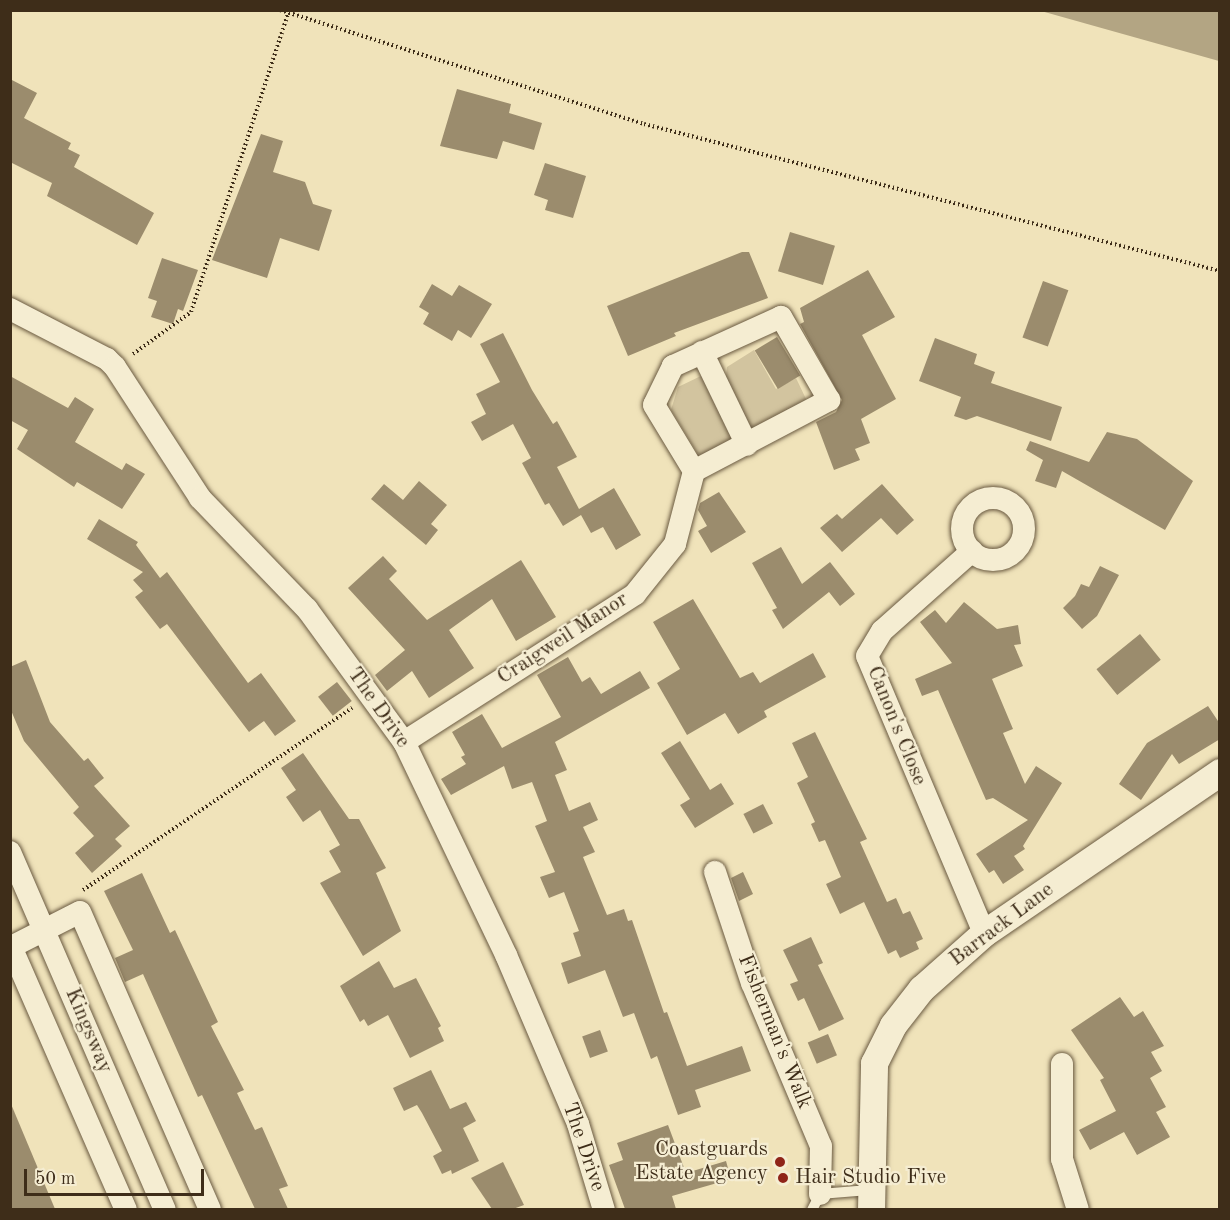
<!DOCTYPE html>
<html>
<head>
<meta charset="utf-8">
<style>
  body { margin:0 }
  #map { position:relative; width:1230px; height:1220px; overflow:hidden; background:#f0e3ba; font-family:"Old Standard TT",serif }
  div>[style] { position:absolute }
  .green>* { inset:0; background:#d2c49f }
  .water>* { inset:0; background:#b3a583 }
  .building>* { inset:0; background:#9b8c6d; transform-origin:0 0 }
  .path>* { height:4px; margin-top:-2px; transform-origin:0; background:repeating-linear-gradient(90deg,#3e2d19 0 1.5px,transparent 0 4.5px) }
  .roads { filter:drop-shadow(0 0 2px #6a5a41) drop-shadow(0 0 2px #6a5a41) }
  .service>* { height:10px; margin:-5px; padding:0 5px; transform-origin:5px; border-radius:5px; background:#f5edd2 }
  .minor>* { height:22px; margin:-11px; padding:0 11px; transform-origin:11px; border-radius:11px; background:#f5edd2 }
  .minor>.ring { margin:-11px; padding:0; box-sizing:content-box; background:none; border:22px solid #f5edd2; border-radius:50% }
  .tertiary>* { height:27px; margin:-13.5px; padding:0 13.5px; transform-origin:13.5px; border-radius:13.5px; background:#f5edd2 }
  .dots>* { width:16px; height:16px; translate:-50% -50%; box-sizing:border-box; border:3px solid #f5edd2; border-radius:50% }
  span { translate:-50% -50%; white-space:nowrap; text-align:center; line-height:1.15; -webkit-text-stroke:4.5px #f5edd2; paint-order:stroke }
  .street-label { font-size:21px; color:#3e2d19 }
  .poi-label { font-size:21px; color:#3e2d19 }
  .right { translate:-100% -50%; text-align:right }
  .left { translate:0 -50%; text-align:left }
  .frame { position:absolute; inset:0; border:12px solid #3e2d19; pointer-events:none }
  .scale { position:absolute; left:24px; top:1169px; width:180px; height:27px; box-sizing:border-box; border:3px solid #3e2d19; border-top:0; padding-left:8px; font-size:18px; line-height:21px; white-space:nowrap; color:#3e2d19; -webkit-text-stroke:4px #f5edd2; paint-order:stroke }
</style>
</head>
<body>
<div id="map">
  <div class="green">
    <div style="clip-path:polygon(754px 350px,776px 389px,796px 378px,806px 399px,797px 410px,759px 430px,750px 427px,726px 376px,727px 367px)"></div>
    <div style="clip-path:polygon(703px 375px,733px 438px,703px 455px,697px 453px,671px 410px,678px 387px)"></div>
  </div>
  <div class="water">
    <div style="clip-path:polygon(1041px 11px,1219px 11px,1219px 61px)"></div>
  </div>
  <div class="building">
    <div style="clip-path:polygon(10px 79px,37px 93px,24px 118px,71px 143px,68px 149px,80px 155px,74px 167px,154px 213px,137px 245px,47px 196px,52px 183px,10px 162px)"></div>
    <div style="clip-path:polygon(457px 89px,511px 104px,509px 113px,542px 123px,534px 150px,503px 141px,497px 159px,440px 146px)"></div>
    <div style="clip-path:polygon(261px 134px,283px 141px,273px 172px,305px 182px,313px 204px,332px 210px,319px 251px,280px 238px,267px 278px,212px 260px)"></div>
    <div style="clip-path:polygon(545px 163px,586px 176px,573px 218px,545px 210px,548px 200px,534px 195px)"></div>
    <div style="left:790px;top:232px;width:47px;height:41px;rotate:17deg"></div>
    <div style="clip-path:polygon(742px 252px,749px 252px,768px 298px,674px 333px,676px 336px,628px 356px,607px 306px)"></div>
    <div style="clip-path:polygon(162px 258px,198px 270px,183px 311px,178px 309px,173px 324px,151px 317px,157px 301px,148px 298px)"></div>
    <div style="clip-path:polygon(868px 270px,895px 317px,862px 335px,896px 399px,861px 419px,870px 443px,855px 449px,860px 460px,834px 470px,816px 422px,836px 412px,842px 400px,800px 324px,804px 322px,800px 308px)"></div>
    <div style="left:1043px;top:281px;width:27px;height:60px;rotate:20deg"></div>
    <div style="clip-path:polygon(432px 284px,452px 296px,459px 285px,492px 304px,471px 338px,458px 330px,452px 341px,423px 324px,429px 313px,419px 307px)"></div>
    <div style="clip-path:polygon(503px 333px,532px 390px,553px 424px,557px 421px,577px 457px,557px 467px,579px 509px,614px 488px,641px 535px,616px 550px,603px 527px,591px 533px,581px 515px,563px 526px,549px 503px,545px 505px,522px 463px,531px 458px,513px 424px,482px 441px,471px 422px,486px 414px,476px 394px,500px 382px,480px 344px)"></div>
    <div style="left:777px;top:337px;width:45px;height:26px;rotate:59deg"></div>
    <div style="clip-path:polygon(935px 338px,977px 354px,974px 364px,995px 372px,991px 383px,1062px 407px,1051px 441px,977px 416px,966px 420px,954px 416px,961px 397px,919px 381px)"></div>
    <div style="clip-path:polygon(10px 376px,68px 408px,75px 397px,94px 409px,75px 442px,122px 470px,126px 463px,145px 474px,122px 509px,77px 482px,74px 487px,17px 449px,28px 430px,10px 420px)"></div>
    <div style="clip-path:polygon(1107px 432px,1137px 439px,1193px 481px,1165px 530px,1062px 471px,1056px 488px,1035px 481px,1043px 460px,1026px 450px,1030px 441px,1089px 462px)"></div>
    <div style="clip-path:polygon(419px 481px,447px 505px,431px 524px,438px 530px,426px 545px,371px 499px,384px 484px,403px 500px)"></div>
    <div style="clip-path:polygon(882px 484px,914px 520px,897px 535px,881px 518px,842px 552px,820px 528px,837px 514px,842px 519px)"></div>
    <div style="clip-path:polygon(719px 492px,746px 532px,711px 553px,698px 531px,707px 526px,698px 510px,700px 503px)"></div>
    <div style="clip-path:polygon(99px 519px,138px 542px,136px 545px,160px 578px,167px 572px,248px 683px,261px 673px,296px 721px,275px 736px,264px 721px,249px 732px,167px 624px,160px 629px,135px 597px,143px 591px,133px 580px,143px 572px,87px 539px)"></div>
    <div style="clip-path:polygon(781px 547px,802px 584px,830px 562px,855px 594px,840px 606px,829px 592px,783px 629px,772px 610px,777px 608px,752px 563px)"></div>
    <div style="clip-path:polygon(383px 556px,397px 571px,389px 579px,427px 620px,521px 560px,556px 617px,516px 641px,492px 599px,449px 630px,474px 668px,429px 698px,412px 671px,387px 691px,375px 675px,405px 650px,348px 588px)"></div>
    <div style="clip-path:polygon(1100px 566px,1119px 575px,1097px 616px,1082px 629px,1063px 608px,1075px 596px,1081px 584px,1089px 587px)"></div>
    <div style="clip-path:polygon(693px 599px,740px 678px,753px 672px,760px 683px,813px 653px,826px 677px,764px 711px,767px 717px,738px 734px,725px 713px,687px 735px,657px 683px,680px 669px,653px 622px)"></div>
    <div style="clip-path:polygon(964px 602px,997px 629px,1018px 625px,1021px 644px,1014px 645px,1023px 666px,992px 679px,1013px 729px,1003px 733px,1025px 784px,1036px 766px,1062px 783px,1023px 846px,1025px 849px,1014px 856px,1024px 870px,1003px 884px,994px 870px,989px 873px,976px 854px,1028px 820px,993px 798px,986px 800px,938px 690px,922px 696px,915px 679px,952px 663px,920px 622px,935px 610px,946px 623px)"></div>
    <div style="left:1140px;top:634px;width:33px;height:56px;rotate:51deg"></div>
    <div style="clip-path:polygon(568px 657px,582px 682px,590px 677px,601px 694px,640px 671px,650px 688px,555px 742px,567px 770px,555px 775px,569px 811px,590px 802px,598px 820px,583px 827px,595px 852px,583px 857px,607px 915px,624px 909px,628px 921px,632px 920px,664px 1013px,667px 1012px,687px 1066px,742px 1046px,751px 1071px,695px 1090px,701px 1107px,678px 1115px,657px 1056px,651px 1059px,634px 1013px,623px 1017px,605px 970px,568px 984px,561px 963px,581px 956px,573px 933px,579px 931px,564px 892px,549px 898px,540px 877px,555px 872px,535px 826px,547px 821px,532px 782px,512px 789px,504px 766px,451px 795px,441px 779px,466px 764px,461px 757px,465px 755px,452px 732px,482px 714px,502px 748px,561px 717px,537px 675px)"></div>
    <div style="clip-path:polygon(26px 660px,50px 722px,84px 761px,88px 758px,104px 778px,94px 786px,130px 826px,115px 839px,122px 846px,92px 873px,75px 853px,94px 836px,73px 813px,79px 807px,24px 741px,10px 708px,10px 667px)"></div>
    <div style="left:337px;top:682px;width:24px;height:24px;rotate:52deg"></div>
    <div style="clip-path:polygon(1208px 706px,1220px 724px,1220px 739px,1179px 764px,1172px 754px,1141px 800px,1119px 784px,1147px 743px)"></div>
    <div style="clip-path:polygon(815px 732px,867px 839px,860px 842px,887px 902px,896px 898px,903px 914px,910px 911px,923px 939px,916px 942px,919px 949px,900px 958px,896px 950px,888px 954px,864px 902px,840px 914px,826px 884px,841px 877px,825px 840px,819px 842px,811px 824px,815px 822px,797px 783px,808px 777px,792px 743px)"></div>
    <div style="clip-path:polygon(680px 741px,710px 790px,721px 783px,734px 804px,695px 828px,680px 805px,690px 799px,661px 753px)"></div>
    <div style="clip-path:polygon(303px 753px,349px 819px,359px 819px,386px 868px,376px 873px,401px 931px,363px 956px,320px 883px,341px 872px,329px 851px,340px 845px,320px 810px,303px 822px,286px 797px,296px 790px,281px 768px)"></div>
    <div style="left:763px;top:804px;width:22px;height:22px;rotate:63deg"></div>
    <div style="clip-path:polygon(743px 872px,753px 894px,739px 901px,731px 878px)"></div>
    <div style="clip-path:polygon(142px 873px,170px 933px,175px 930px,218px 1022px,211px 1026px,244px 1090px,237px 1093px,255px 1130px,262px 1127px,288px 1186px,279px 1189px,288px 1209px,255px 1209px,202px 1095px,198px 1097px,143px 974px,125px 982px,115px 958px,133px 950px,104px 891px)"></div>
    <div style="clip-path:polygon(811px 937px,823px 963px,818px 965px,844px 1019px,819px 1031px,804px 998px,798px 1001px,790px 984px,798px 981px,783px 950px)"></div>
    <div style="clip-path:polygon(379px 961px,394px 988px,416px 978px,441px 1026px,438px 1028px,444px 1041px,410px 1058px,388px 1015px,368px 1026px,364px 1019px,360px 1022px,340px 986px)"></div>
    <div style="clip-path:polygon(1120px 997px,1134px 1017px,1143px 1011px,1164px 1046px,1151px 1052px,1162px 1071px,1150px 1078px,1166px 1107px,1156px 1112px,1170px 1137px,1137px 1155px,1124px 1132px,1090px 1150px,1079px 1130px,1116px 1111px,1100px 1080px,1104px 1078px,1071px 1030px)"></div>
    <div style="left:600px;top:1030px;width:23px;height:19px;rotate:70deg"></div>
    <div style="left:828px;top:1034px;width:23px;height:22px;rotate:67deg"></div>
    <div style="clip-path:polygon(431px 1070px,450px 1109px,466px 1102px,476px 1121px,463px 1128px,479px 1161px,452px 1174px,451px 1170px,442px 1174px,433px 1156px,442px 1151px,422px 1113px,417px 1105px,404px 1111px,393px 1088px)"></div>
    <div style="clip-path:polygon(10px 1104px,11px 1104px,55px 1209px,10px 1209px)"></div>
    <div style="clip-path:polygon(668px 1125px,686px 1173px,726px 1161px,731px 1179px,672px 1196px,676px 1209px,625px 1209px,609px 1165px,623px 1160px,617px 1143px)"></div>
    <div style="clip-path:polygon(503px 1162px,524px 1205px,513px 1209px,492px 1209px,471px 1178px)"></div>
  </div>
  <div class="path">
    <div style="left:280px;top:10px;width:381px;rotate:17.4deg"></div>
    <div style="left:644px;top:124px;width:594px;rotate:14.32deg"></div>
    <div style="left:133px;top:354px;width:72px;rotate:-35.9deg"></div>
    <div style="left:191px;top:312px;width:314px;rotate:-72deg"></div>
    <div style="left:83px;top:890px;width:325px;rotate:-34.1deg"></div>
  </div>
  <div class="roads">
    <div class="service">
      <div style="left:812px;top:1210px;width:18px;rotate:-63deg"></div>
      <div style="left:820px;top:1194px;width:49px;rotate:-4.7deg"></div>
    </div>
    <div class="minor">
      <div style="left:10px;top:309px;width:109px;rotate:27.3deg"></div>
      <div style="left:107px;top:359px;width:11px;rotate:45deg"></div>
      <div style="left:115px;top:367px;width:156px;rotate:57deg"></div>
      <div style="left:200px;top:498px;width:154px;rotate:46.1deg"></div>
      <div style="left:307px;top:609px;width:165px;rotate:53.9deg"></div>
      <div style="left:404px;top:742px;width:236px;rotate:64.4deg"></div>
      <div style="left:506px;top:955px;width:184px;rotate:66.9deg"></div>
      <div style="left:578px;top:1124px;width:90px;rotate:73.2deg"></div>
      <div style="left:702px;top:352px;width:103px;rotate:64.2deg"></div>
      <div class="ring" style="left:962px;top:498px;width:40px;height:40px"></div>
      <div style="left:972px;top:551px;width:120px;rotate:138.4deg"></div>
      <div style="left:882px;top:631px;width:29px;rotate:121deg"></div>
      <div style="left:867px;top:656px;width:301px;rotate:67.1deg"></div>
      <div style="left:404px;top:742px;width:274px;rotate:-32.6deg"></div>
      <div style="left:635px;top:594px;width:64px;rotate:-51.3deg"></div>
      <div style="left:675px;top:544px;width:75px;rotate:-75.4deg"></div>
      <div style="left:694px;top:471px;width:153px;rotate:-27.7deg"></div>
      <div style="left:829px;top:400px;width:96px;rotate:-120deg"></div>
      <div style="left:781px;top:317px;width:119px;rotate:155.6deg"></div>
      <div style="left:673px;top:366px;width:43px;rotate:116deg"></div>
      <div style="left:654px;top:405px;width:77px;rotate:58.8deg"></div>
      <div style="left:10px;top:852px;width:390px;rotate:66.6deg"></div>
      <div style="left:715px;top:872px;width:117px;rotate:71.6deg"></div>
      <div style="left:752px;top:983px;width:177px;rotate:67.1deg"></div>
      <div style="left:821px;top:1146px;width:48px;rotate:91.2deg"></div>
      <div style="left:1062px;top:1064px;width:95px;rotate:90deg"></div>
      <div style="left:1062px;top:1159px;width:53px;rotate:72.6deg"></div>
      <div style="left:126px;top:1210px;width:287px;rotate:-113.6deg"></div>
      <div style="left:11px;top:947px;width:77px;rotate:-26.9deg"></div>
      <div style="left:80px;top:912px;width:325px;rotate:66.4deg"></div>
    </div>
    <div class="tertiary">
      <div style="left:871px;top:1210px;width:147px;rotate:-88.8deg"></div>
      <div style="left:874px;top:1063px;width:42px;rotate:-63.4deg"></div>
      <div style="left:893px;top:1025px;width:46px;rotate:-52.1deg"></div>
      <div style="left:921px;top:989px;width:84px;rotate:-41.6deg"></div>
      <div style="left:984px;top:933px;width:286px;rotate:-34.3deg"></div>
    </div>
  </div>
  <div class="dots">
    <div style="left:780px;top:1162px;background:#8f2418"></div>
    <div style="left:783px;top:1178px;background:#8f2418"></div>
  </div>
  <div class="street-label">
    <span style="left:563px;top:639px;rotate:-33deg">Craigweil Manor</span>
    <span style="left:378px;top:708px;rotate:55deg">The Drive</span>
    <span style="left:896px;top:726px;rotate:68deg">Canon's Close</span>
    <span style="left:1002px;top:925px;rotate:-37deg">Barrack Lane</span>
    <span style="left:88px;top:1031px;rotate:67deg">Kingsway</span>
    <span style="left:774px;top:1032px;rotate:68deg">Fisherman's Walk</span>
    <span style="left:583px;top:1147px;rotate:71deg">The Drive</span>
  </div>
  <div class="poi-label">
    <span class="right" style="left:768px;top:1162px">Coastguards<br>Estate Agency</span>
    <span class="left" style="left:795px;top:1178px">Hair Studio Five</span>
  </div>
  <div class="frame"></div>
  <div class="scale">50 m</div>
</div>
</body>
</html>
